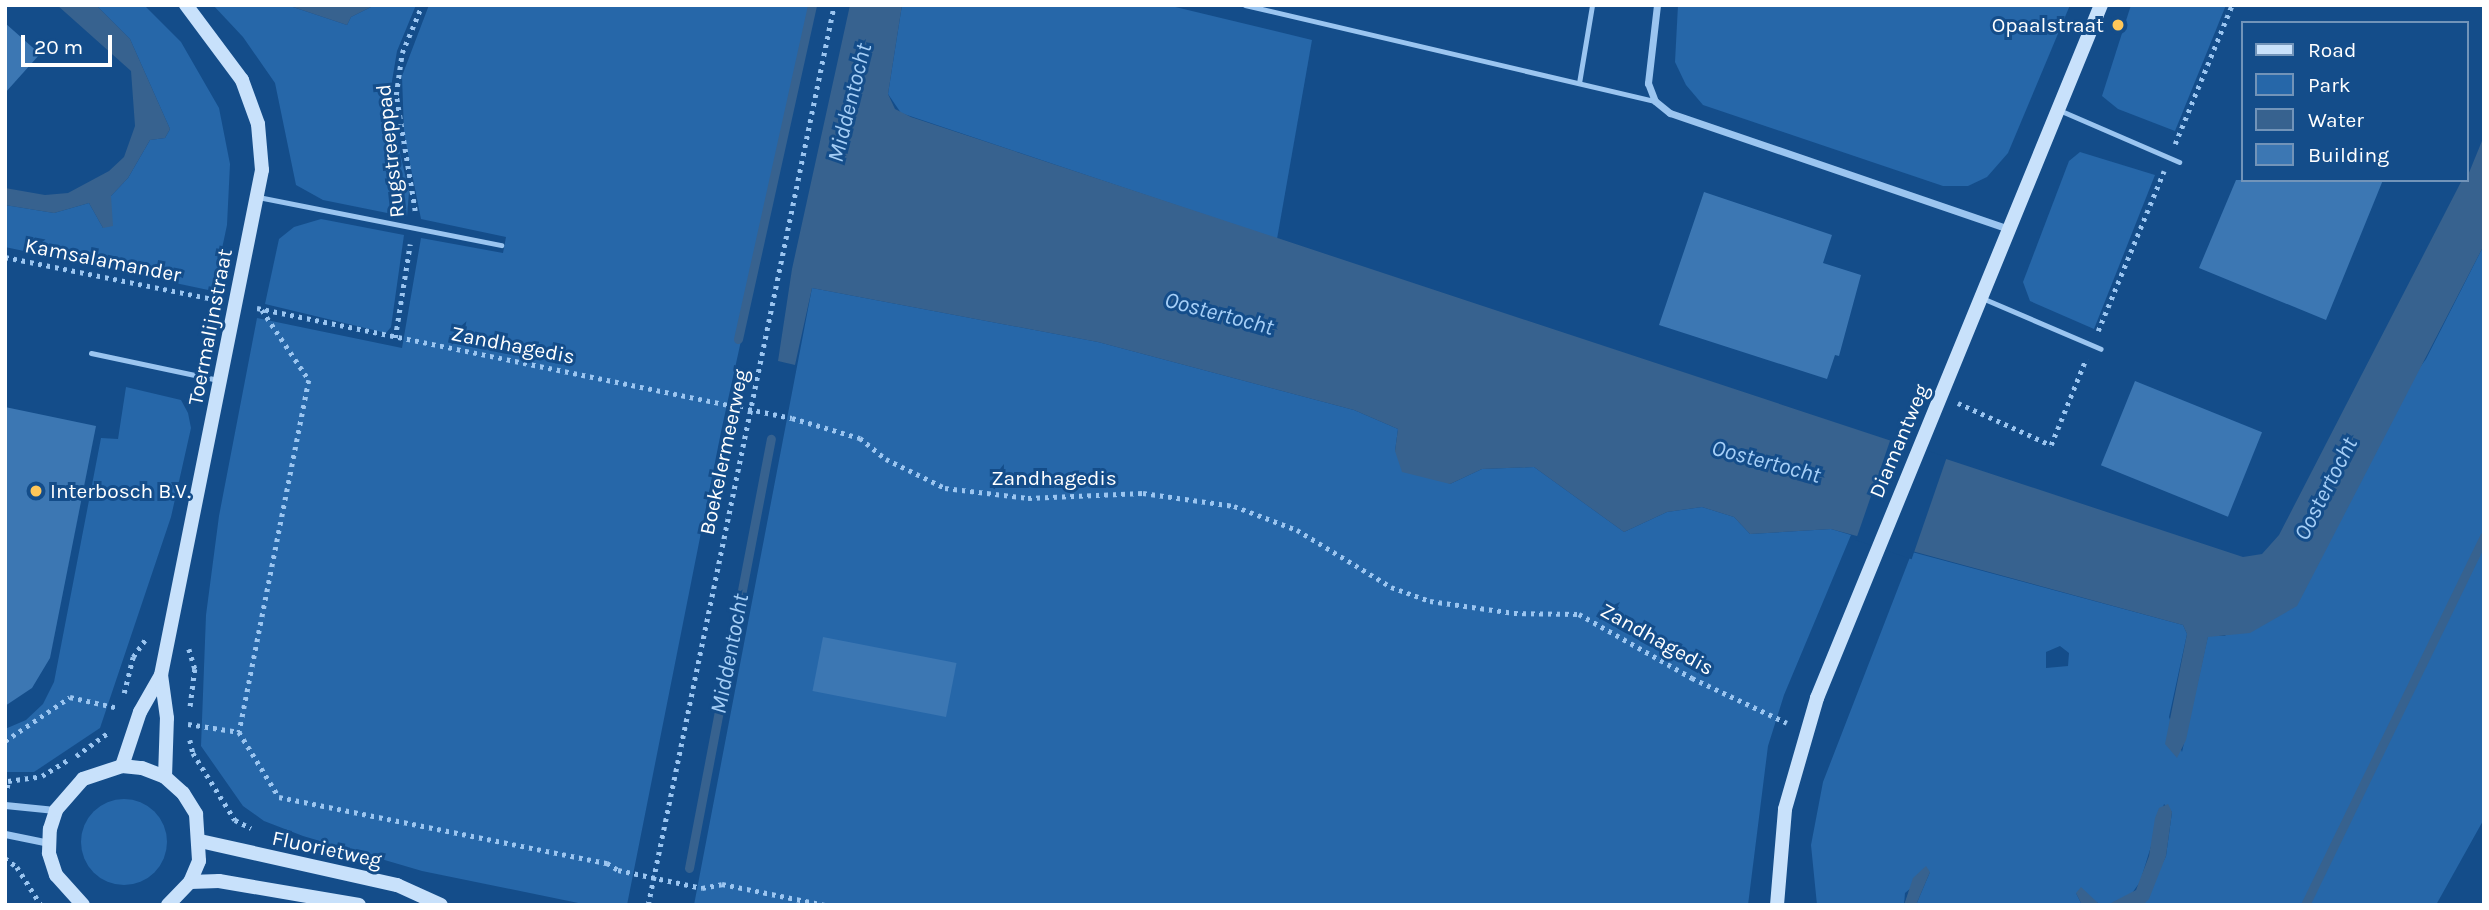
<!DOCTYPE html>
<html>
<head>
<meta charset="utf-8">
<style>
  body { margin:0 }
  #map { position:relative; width:2489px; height:910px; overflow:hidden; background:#144d8a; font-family:Karla,sans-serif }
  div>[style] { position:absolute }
  .green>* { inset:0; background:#2667a9 }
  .round { border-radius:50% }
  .water>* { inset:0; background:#37628f }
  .pier>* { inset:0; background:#144d8a; transform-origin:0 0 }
  .stream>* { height:9px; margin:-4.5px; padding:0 4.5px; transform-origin:4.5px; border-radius:4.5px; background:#37628f }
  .building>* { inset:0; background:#3c77b3; transform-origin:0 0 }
  .path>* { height:4.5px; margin-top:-2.25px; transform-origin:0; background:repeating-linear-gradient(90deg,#9bc5f0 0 3.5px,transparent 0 8.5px) }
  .lane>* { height:5px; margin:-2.5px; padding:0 2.5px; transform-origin:2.5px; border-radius:2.5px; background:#9bc5f0 }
  .street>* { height:7px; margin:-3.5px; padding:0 3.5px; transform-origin:3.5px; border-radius:3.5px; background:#9bc5f0 }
  .secondary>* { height:14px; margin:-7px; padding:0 7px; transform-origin:7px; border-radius:7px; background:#c8e1fb }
  .dots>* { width:19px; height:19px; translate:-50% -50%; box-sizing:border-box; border:4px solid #144d8a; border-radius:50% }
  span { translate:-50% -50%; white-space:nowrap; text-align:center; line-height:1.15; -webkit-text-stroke:6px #144d8a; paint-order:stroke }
  .poi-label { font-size:21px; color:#fff }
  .right { translate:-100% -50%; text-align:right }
  .left { translate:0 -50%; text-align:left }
  .street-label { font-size:21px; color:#fff }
  .water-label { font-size:23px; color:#a6cff7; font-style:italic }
  .frame { position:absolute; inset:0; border:7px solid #fff; pointer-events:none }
  .legend { position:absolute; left:2241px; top:21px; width:228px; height:161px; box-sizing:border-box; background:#144d8a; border:2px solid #7294b9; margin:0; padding:9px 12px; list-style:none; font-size:21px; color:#fff }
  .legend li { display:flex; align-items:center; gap:14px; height:35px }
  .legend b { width:35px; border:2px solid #7294b9 }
  .scale { position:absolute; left:21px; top:35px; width:91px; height:32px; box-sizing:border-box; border:4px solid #fff; border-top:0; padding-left:9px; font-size:21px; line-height:24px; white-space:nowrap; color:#fff; -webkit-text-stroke:5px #144d8a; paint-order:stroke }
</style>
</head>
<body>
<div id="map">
  <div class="green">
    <div style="clip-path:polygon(96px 5px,144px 5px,181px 42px,219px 108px,230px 164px,227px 225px,213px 291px,5px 247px,5px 205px,54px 213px,89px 203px,103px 228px,111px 196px,128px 178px,150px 140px,165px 138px,170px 129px,130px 39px)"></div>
    <div style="clip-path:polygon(213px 5px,287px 5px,347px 25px,351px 17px,375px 5px,416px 5px,397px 51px,392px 81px,395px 131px,409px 192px,407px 217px,323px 200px,296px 185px,275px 83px,243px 37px)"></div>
    <div style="clip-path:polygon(429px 5px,815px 5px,722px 427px,627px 905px,588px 905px,422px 871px,303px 836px,264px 821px,243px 806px,201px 746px,206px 615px,219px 516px,257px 318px,402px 348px,421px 238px,503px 253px,506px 237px,421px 219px,404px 133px,402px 76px)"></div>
    <div style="clip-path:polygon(902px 5px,1167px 5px,1312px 40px,1277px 239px,901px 113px,888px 94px)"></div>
    <div style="clip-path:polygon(1678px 5px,2070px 5px,2008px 153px,1987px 177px,1968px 186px,1943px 186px,1703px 105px,1686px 85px,1675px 62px)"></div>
    <div style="clip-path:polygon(2131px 5px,2226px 5px,2175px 131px,2118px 109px,2102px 96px)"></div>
    <div style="clip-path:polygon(2080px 152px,2155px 175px,2094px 329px,2030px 301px,2023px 282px,2069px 161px)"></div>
    <div style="clip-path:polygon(321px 219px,404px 235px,391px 327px,386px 333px,265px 304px,279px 239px,294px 227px)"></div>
    <div style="clip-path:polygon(evenodd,2484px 245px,2484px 819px,2436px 905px,2143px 905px,2166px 856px,2172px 812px,2164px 804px,2140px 882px,2130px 896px,2113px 904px,2098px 903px,2076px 893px,2082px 905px,1916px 905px,1930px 872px,1905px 893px,1904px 905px,1817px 905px,1811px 845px,1823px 782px,1912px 552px,2183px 625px,2187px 634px,2169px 717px,2182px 752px,2208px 636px,2225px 636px,2426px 359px,2484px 245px,2060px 646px,2069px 653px,2068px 666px,2046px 668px,2046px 652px,2060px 646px)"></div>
    <div style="clip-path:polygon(812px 288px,1098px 342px,1354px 410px,1398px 429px,1395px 451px,1450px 484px,1482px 469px,1534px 467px,1624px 532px,1667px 512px,1702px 507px,1734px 517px,1750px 534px,1831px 529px,1851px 535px,1784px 695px,1768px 746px,1748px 905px,694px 905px)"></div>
    <div style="clip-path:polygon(126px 387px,181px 400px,188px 413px,191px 428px,171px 517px,100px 728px,34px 772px,5px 772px,5px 729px,26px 720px,43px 704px,54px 682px,101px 438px,118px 439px)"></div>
    <div class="round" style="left:81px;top:799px;width:86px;height:86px"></div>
  </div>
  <div class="water">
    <div style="clip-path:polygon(57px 5px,96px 5px,130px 39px,170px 129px,165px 138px,150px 140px,128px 178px,111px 196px,113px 226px,103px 228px,89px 203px,54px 213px,5px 205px,5px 188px,45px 195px,68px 193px,109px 171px,124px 157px,135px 126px,131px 71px)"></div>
    <div style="clip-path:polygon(287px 5px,375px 5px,351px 17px,347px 25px)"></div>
    <div style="clip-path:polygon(850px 5px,902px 5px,888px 94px,895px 109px,911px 117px,2243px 557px,2262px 554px,2279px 535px,2462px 180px,2466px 180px,2484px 136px,2484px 245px,2297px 606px,2250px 633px,2208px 637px,2186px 740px,2177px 758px,2165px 744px,2187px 634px,2183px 625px,1831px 529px,1750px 534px,1734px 517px,1702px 507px,1667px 512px,1624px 532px,1534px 467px,1482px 469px,1450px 484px,1402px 472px,1395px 451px,1398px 429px,1354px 410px,1098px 342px,812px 288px,795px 365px,778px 361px,792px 269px)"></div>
    <div style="clip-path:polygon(2168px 804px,2172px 812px,2166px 856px,2149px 899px,2143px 905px,2107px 905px,2136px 890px,2149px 856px,2155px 818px,2159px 808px)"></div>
    <div style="clip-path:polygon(1926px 866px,1930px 872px,1916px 905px,1904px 905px,1913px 878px)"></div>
    <div style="clip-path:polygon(2081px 887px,2098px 903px,2104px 905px,2082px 905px,2076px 893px)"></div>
  </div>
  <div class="pier">
    <div style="left:1891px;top:438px;width:59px;height:108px;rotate:19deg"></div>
  </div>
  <div class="stream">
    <div style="left:738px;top:339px;width:342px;rotate:-77.5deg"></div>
    <div style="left:689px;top:868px;width:437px;rotate:-79.2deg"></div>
    <div style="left:2305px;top:905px;width:410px;rotate:-64.1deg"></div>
  </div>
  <div class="building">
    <div style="clip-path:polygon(5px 23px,40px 54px,5px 93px)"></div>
    <div style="clip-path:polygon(2236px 180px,2383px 180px,2326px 320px,2199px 268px)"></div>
    <div style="clip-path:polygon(1704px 192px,1832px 235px,1823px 263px,1861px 275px,1839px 356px,1835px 355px,1827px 379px,1659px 325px)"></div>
    <div style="left:2135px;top:381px;width:137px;height:91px;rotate:22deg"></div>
    <div style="clip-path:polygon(5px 407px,96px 426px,50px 658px,32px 688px,5px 706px)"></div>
    <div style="left:823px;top:637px;width:136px;height:55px;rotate:11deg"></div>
  </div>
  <div class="path">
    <div style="left:2175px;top:144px;width:150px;rotate:-67.7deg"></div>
    <div style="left:415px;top:211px;width:118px;rotate:-99.3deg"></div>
    <div style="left:396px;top:95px;width:42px;rotate:-81.9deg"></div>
    <div style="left:402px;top:53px;width:52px;rotate:-67.4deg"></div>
    <div style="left:5px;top:257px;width:213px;rotate:11.4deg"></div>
    <div style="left:257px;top:308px;width:546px;rotate:11.62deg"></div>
    <div style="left:792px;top:418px;width:71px;rotate:16.4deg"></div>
    <div style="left:860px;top:438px;width:33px;rotate:39deg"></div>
    <div style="left:886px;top:459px;width:66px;rotate:26.2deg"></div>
    <div style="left:945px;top:488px;width:84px;rotate:6.9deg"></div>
    <div style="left:1028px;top:498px;width:115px;rotate:-2.5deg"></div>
    <div style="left:1143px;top:493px;width:92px;rotate:8.1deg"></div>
    <div style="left:1234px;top:506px;width:67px;rotate:20.9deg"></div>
    <div style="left:1297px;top:530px;width:110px;rotate:31.2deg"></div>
    <div style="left:1391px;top:587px;width:41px;rotate:19.7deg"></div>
    <div style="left:1430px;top:601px;width:85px;rotate:8.1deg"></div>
    <div style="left:1514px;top:613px;width:65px;rotate:0.9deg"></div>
    <div style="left:1579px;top:614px;width:130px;rotate:29.5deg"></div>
    <div style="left:1692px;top:678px;width:105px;rotate:25.3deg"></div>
    <div style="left:262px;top:310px;width:84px;rotate:56.1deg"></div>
    <div style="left:309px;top:380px;width:359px;rotate:101.2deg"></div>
    <div style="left:239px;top:732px;width:76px;rotate:58.4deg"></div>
    <div style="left:279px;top:797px;width:335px;rotate:11.4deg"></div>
    <div style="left:607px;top:863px;width:13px;rotate:32deg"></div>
    <div style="left:618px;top:870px;width:86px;rotate:12.1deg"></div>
    <div style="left:702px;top:888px;width:20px;rotate:-11deg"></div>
    <div style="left:722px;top:884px;width:105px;rotate:11.5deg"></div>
    <div style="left:2098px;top:331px;width:173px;rotate:-67.6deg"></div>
    <div style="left:395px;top:338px;width:95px;rotate:-80.9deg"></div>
    <div style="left:1958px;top:403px;width:102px;rotate:24.3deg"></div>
    <div style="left:2051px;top:445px;width:93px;rotate:-67.9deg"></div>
    <div style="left:189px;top:649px;width:21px;rotate:73deg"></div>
    <div style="left:195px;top:669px;width:40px;rotate:97.1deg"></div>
    <div style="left:124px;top:693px;width:37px;rotate:-76deg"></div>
    <div style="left:133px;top:657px;width:21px;rotate:-55deg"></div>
    <div style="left:188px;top:724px;width:52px;rotate:8.9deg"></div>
    <div style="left:190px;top:740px;width:13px;rotate:77deg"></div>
    <div style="left:193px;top:753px;width:79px;rotate:57.9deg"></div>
    <div style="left:235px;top:820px;width:18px;rotate:27deg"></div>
    <div style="left:5px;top:741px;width:78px;rotate:-34.1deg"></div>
    <div style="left:70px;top:697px;width:49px;rotate:12.9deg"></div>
    <div style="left:76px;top:756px;width:39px;rotate:-36deg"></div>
    <div style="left:7px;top:788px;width:7px;rotate:-82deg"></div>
    <div style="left:8px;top:781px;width:34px;rotate:-8deg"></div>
    <div style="left:42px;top:776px;width:31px;rotate:-32deg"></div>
    <div style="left:5px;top:858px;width:15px;rotate:37deg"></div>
    <div style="left:17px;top:867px;width:45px;rotate:57.7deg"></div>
    <div style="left:648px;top:905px;width:919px;rotate:-78.32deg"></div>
  </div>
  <div class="lane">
    <div style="left:1245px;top:5px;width:421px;rotate:13.2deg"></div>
    <div style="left:1579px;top:83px;width:79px;rotate:-80.5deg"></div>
    <div style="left:2059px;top:110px;width:131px;rotate:23.4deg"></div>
    <div style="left:258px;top:197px;width:248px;rotate:11.2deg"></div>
    <div style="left:1982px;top:298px;width:129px;rotate:23.2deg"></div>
    <div style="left:91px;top:353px;width:130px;rotate:12deg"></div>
  </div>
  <div class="street">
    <div style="left:1657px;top:5px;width:79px;rotate:96.6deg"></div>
    <div style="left:1648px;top:83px;width:19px;rotate:69deg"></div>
    <div style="left:1655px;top:101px;width:19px;rotate:39deg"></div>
    <div style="left:1670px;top:113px;width:357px;rotate:18.9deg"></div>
    <div style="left:5px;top:805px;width:50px;rotate:5.7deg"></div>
    <div style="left:5px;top:834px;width:45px;rotate:11.6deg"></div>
  </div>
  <div class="secondary">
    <div style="left:122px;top:766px;width:57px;rotate:-71.6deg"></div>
    <div style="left:140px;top:712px;width:43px;rotate:-60.4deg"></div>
    <div style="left:165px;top:777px;width:59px;rotate:-88.1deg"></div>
    <div style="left:167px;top:718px;width:43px;rotate:-97.9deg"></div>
    <div style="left:161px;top:675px;width:515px;rotate:-78.69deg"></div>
    <div style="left:262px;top:170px;width:46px;rotate:-95deg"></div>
    <div style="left:258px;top:124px;width:47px;rotate:-110deg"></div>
    <div style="left:242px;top:80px;width:94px;rotate:-126.7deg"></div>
    <div style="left:200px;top:841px;width:202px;rotate:12.6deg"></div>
    <div style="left:397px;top:885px;width:48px;rotate:24.4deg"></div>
    <div style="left:190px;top:882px;width:29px;rotate:-2deg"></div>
    <div style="left:219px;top:881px;width:142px;rotate:9.7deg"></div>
    <div style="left:83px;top:905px;width:40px;rotate:-132deg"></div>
    <div style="left:56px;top:875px;width:23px;rotate:-108deg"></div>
    <div style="left:49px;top:853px;width:24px;rotate:-88deg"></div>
    <div style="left:50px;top:829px;width:20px;rotate:-72deg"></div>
    <div style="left:56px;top:810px;width:41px;rotate:-48.9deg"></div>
    <div style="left:83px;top:779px;width:41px;rotate:-18.4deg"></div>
    <div style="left:122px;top:766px;width:20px;rotate:6deg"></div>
    <div style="left:142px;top:768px;width:25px;rotate:21deg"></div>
    <div style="left:165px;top:777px;width:24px;rotate:42deg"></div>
    <div style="left:183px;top:793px;width:25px;rotate:58deg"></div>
    <div style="left:196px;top:814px;width:47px;rotate:86.3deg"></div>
    <div style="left:199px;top:861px;width:23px;rotate:113deg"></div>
    <div style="left:190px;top:882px;width:32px;rotate:134deg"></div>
    <div style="left:1777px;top:905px;width:96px;rotate:-85.2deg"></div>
    <div style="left:1785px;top:809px;width:116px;rotate:-73.9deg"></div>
    <div style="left:1817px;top:698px;width:749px;rotate:-67.72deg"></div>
  </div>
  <div class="dots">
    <div style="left:2118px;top:25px;background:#ffc759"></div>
    <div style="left:36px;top:491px;background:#ffc759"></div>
  </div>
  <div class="poi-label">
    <span class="right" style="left:2104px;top:25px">Opaalstraat</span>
    <span class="left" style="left:50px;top:491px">Interbosch B.V.</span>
  </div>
  <div class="street-label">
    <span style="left:390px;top:151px;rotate:-96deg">Rugstreeppad</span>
    <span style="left:103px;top:260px;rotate:11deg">Kamsalamander</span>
    <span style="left:210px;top:327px;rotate:-79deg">Toermalijnstraat</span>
    <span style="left:513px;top:345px;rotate:11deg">Zandhagedis</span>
    <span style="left:1899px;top:441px;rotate:-67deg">Diamantweg</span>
    <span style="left:724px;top:452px;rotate:-78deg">Boekelermeerweg</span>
    <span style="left:1054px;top:478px">Zandhagedis</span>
    <span style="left:1657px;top:639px;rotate:29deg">Zandhagedis</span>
    <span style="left:327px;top:849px;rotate:12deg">Fluorietweg</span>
  </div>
  <div class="water-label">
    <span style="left:850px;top:103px;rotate:-76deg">Middentocht</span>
    <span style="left:1219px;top:314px;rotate:15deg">Oostertocht</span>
    <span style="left:1766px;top:462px;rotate:15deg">Oostertocht</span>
    <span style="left:2326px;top:489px;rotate:-63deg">Oostertocht</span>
    <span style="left:730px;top:654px;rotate:-79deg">Middentocht</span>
  </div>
  <div class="frame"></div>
  <ul class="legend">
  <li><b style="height:9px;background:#c8e1fb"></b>Road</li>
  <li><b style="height:19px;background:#2667a9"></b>Park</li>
  <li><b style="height:19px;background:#37628f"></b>Water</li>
  <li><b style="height:19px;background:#3c77b3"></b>Building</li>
  </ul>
  <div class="scale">20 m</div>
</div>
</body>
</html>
